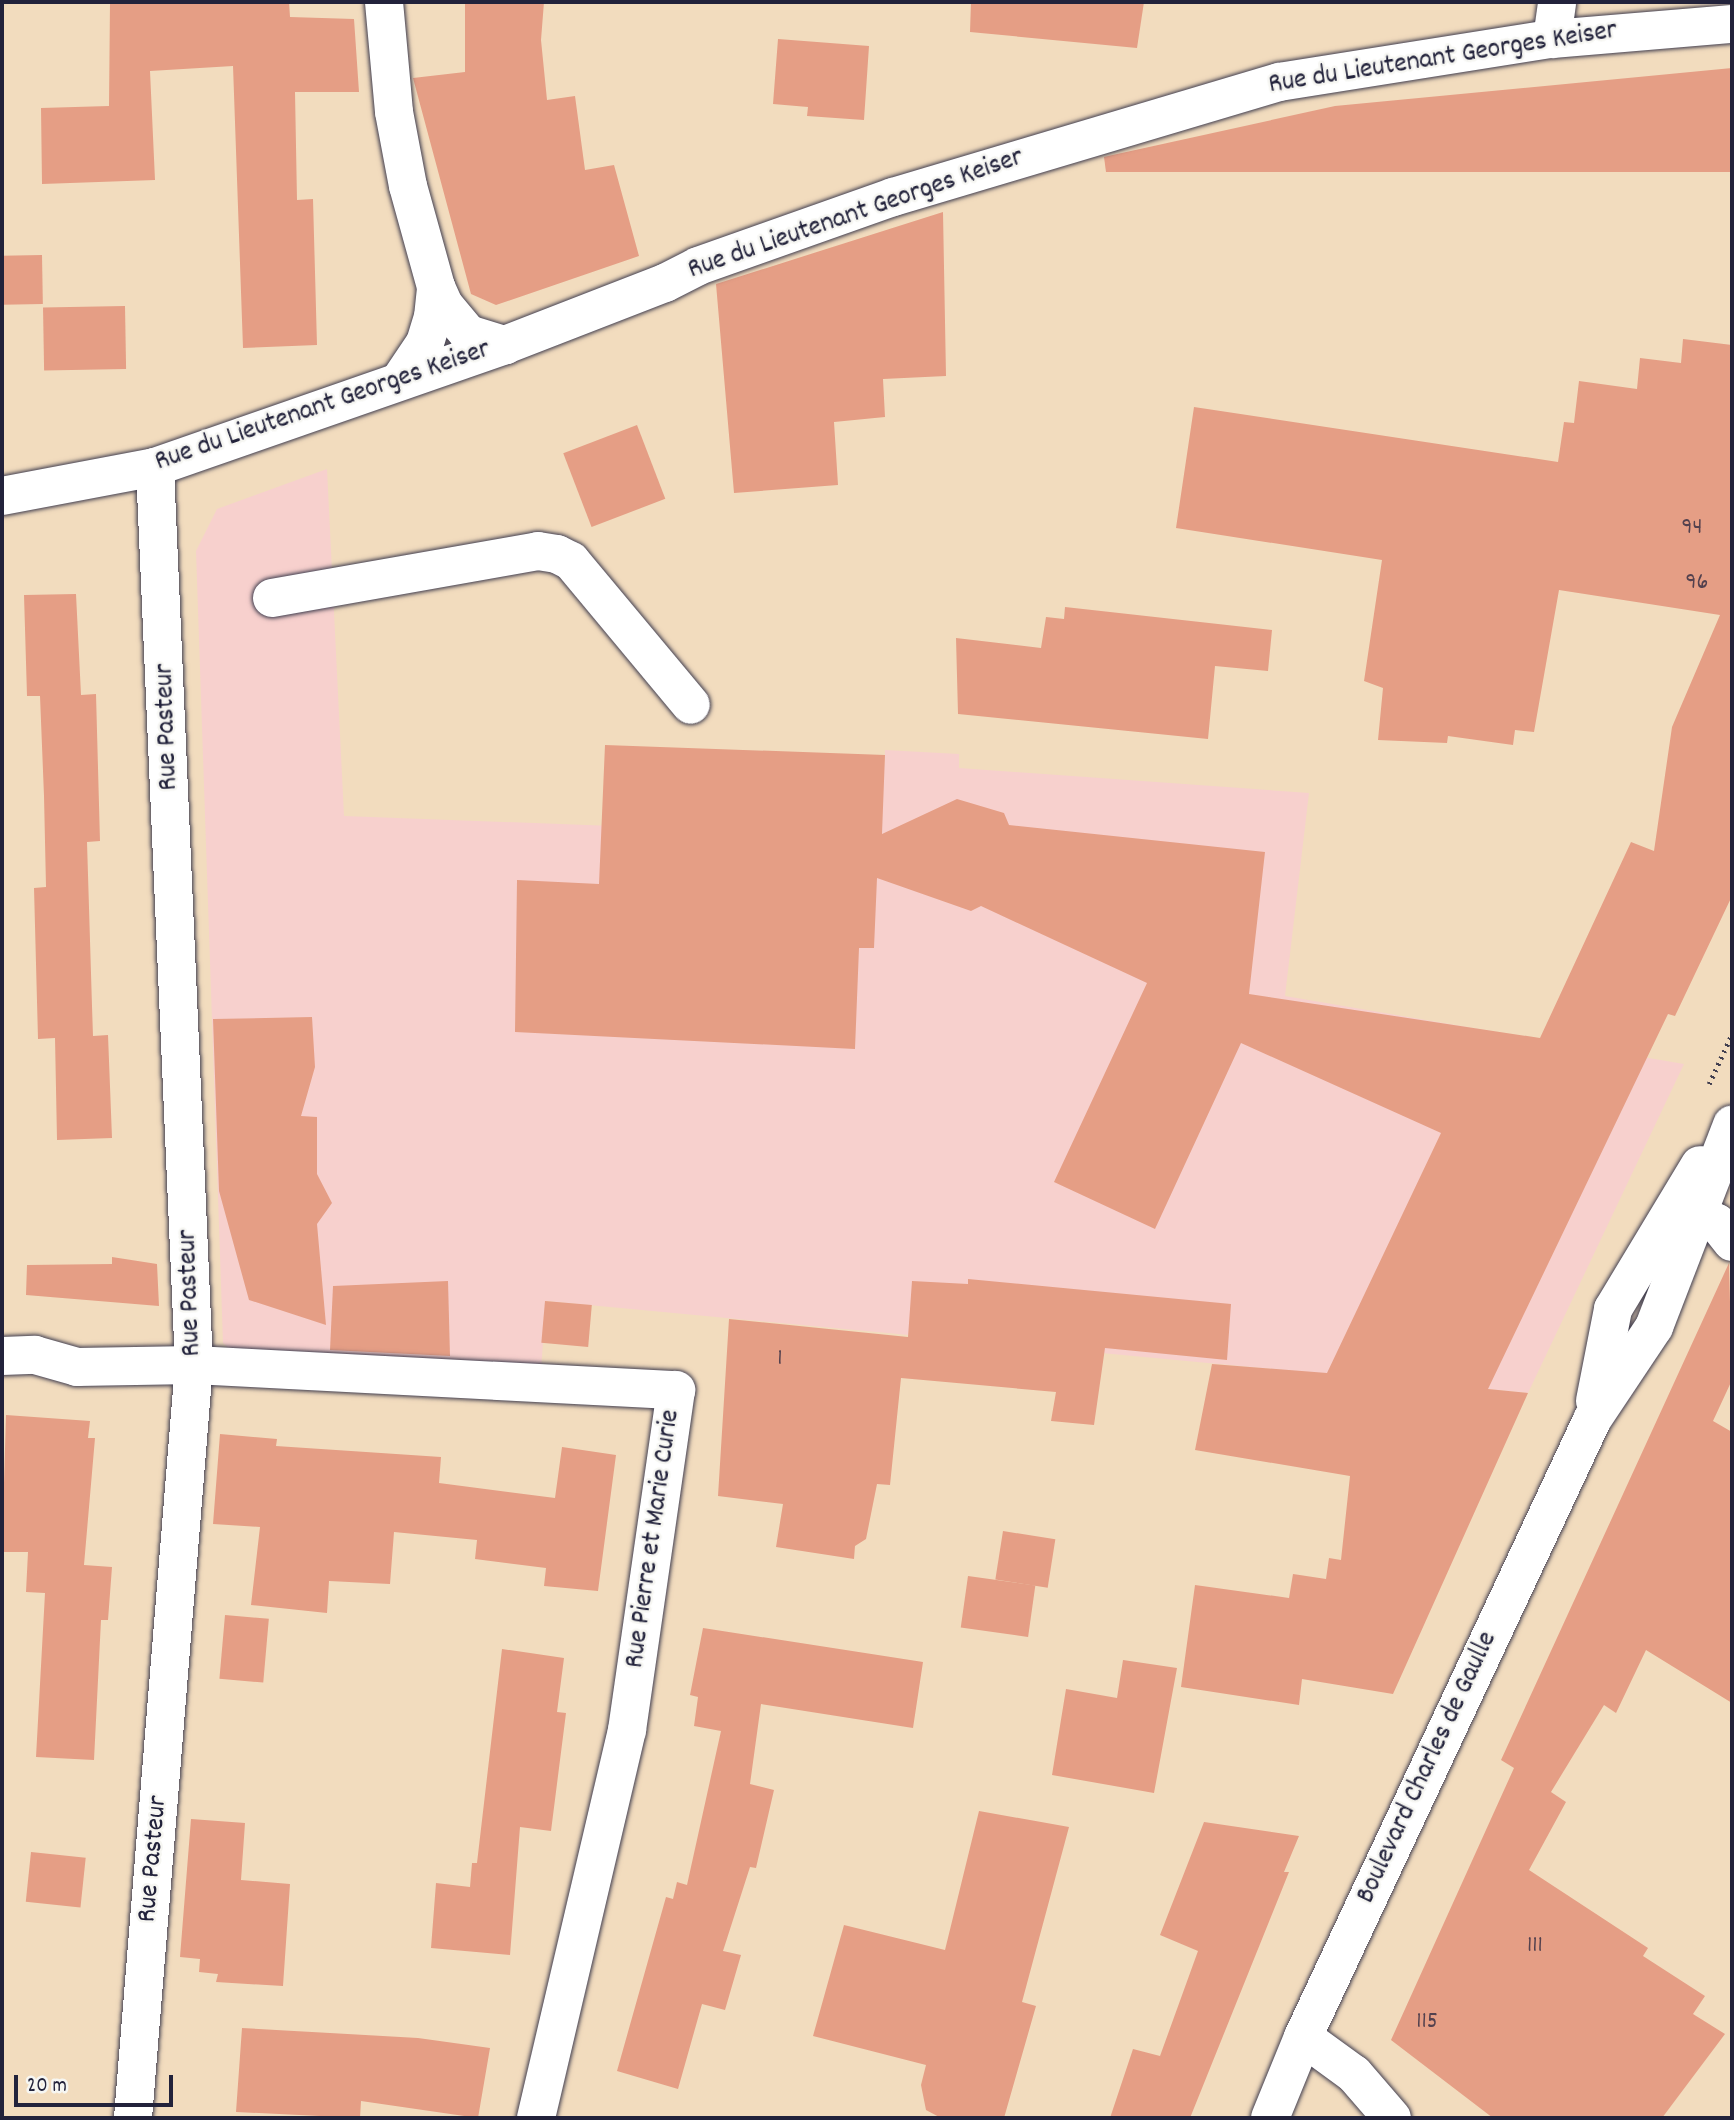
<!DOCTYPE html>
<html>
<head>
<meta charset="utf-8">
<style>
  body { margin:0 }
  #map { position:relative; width:1734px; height:2120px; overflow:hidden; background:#f2dcbe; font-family:Dekko,sans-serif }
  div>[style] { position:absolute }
  .built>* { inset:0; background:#f7d0cd }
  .building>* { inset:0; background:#e59e85; transform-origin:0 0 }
  .path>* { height:4.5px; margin-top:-2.25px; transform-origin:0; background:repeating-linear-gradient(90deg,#413e4f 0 2px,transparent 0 7px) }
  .roads { filter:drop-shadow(0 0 2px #413e4f) drop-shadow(0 0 2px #413e4f) }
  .minor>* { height:38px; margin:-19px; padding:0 19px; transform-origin:19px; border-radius:19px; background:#fff }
  .major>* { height:38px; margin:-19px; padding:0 19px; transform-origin:19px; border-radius:19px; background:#fff }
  span { translate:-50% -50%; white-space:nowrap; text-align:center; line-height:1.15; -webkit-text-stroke:5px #f6f6f2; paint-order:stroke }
  .number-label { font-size:24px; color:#53414e }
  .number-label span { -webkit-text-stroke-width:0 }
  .street-label { font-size:28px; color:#22223b }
  .frame { position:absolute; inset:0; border:4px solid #22223b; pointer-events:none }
  .scale { position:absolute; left:14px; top:2075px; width:159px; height:32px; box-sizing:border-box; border:4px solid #22223b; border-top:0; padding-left:9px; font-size:21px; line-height:24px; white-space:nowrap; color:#22223b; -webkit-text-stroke:5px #f6f6f2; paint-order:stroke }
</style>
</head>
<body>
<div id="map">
  <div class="built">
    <div style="clip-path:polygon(327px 469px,344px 816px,880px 836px,885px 750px,959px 754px,959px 768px,1309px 793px,1285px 996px,1684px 1064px,1528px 1393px,546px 1301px,541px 1370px,236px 1355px,223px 1343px,196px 551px,217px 509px)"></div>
  </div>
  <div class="building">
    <div style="clip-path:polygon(110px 2px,289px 2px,290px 17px,354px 19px,359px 92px,295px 92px,297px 200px,313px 199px,317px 345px,243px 348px,233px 66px,150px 71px,155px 180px,42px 184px,41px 108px,109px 106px)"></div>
    <div style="clip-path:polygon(465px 2px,544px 2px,541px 40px,547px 100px,575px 96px,585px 170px,614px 165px,639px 256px,496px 305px,471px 294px,413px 78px,465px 72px)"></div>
    <div style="clip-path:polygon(971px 2px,1144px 2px,1137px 48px,970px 32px)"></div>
    <div style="clip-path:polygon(778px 39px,869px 46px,864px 120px,807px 116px,808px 107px,773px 104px)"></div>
    <div style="clip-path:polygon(1732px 68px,1732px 172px,1106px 172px,1104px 157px,1108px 156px,1335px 106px)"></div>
    <div style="clip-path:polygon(943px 212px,946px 376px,883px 379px,885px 417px,834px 422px,838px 485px,734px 493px,716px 284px)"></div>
    <div style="left:42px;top:255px;width:49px;height:40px;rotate:89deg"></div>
    <div style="left:125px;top:306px;width:63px;height:82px;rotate:89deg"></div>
    <div style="clip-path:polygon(1683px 339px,1732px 345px,1732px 896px,1675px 1016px,1668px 1014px,1488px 1389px,1528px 1393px,1393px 1694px,1302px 1679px,1299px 1705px,1181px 1687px,1195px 1585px,1289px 1598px,1293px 1574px,1326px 1579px,1329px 1558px,1341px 1560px,1350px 1476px,1195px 1450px,1212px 1364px,1327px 1373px,1441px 1133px,1241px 1043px,1155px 1229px,1054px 1182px,1147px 983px,981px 906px,971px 911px,877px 878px,874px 948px,859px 948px,855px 1049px,515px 1032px,517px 880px,599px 884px,605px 745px,885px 755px,882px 834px,957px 799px,1004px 813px,1009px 825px,1265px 852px,1249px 994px,1540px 1038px,1631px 842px,1654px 851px,1672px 727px,1720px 615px,1559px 590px,1534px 732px,1515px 730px,1513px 745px,1448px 736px,1447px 743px,1378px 740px,1383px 688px,1364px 681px,1382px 560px,1176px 528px,1194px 407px,1558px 462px,1564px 422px,1574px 423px,1579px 381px,1637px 389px,1640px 358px,1681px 363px)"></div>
    <div style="left:637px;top:425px;width:79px;height:79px;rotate:69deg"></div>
    <div style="clip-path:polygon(76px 594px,81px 695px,96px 694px,100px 841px,87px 842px,92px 1006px,93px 1036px,108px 1035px,112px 1138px,57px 1140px,55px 1038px,38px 1039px,34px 888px,46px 887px,44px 796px,40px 696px,27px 696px,24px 595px)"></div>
    <div style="clip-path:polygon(1065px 607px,1272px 630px,1268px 671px,1215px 666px,1208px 739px,958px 714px,956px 638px,1041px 648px,1046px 617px,1064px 619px)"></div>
    <div style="clip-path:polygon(312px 1017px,315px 1067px,301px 1116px,317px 1117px,317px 1174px,332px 1203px,317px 1224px,326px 1325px,249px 1300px,219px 1191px,213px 1019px)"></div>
    <div style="clip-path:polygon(112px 1257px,157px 1264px,159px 1306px,26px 1295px,27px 1265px,112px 1264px)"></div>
    <div style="clip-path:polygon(1729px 1263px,1732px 1380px,1713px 1421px,1732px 1432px,1732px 1703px,1646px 1650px,1616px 1713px,1604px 1705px,1551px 1792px,1566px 1802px,1529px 1870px,1648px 1948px,1643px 1956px,1705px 1996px,1693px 2014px,1725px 2034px,1662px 2118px,1493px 2118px,1391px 2040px,1514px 1768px,1501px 1760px)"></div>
    <div style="clip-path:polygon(968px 1279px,1231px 1304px,1227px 1360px,1105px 1348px,1094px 1425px,1051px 1421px,1056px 1392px,901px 1378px,890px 1485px,877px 1484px,866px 1539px,855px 1546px,854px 1559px,776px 1547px,783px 1504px,718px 1496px,729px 1319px,908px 1337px,912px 1281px,968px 1284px)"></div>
    <div style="clip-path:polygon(448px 1281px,450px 1356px,330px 1350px,333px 1286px)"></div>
    <div style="left:545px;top:1301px;width:47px;height:42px;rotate:5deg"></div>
    <div style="clip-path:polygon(6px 1415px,90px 1421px,88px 1438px,95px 1438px,84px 1565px,112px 1567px,108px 1620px,101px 1620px,94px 1760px,36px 1757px,45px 1593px,26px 1592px,28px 1552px,2px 1552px)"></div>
    <div style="clip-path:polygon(220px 1434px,277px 1439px,276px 1446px,441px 1457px,439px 1483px,555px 1498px,562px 1447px,616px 1455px,598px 1591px,544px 1586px,546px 1568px,475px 1559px,477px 1540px,394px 1532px,390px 1584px,329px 1581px,327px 1613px,251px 1605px,260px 1527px,213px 1524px)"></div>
    <div style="left:1003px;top:1531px;width:53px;height:49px;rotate:9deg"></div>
    <div style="left:968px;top:1576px;width:68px;height:52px;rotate:8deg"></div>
    <div style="left:225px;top:1615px;width:44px;height:64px;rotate:5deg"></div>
    <div style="clip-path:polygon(703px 1628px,923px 1662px,913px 1728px,761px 1704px,750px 1784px,774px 1790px,756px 1868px,750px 1867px,723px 1951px,741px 1955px,725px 2010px,702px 2004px,678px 2089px,617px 2071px,666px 1897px,673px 1899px,677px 1882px,687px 1885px,721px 1731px,694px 1726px,698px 1697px,690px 1695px)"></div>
    <div style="clip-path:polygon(502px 1649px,564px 1658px,557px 1712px,566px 1713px,551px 1831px,520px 1827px,510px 1955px,431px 1948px,436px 1883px,470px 1887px,472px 1863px,477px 1863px)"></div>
    <div style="clip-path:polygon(1123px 1660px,1177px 1668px,1154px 1793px,1052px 1775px,1066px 1689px,1117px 1698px)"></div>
    <div style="clip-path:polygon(979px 1811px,1069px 1827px,1022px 2002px,1036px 2006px,1004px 2118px,941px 2118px,926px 2110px,921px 2085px,926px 2065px,813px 2036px,844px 1925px,945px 1950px)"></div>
    <div style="clip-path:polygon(191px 1819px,245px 1823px,241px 1880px,290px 1884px,283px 1986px,216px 1982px,218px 1974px,199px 1972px,200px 1959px,180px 1957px)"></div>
    <div style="clip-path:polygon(1204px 1822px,1299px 1836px,1284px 1872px,1289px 1872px,1190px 2118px,1110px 2118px,1133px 2049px,1160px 2056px,1198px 1951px,1160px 1935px)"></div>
    <div style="left:31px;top:1852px;width:55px;height:50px;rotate:6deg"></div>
    <div style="clip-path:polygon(242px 2028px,418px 2038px,490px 2048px,478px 2118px,361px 2101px,360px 2118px,236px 2112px)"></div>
  </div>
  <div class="path">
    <div style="left:1709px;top:1084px;width:55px;rotate:-65.3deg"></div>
  </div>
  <div class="roads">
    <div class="minor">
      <div style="left:384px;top:2px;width:110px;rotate:84.8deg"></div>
      <div style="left:394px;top:112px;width:75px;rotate:79.3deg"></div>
      <div style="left:408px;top:186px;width:105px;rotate:74.5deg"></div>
      <div style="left:436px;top:287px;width:20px;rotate:66deg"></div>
      <div style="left:444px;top:305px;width:38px;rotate:50deg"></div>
      <div style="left:468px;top:334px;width:39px;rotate:17deg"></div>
      <div style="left:1552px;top:39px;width:37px;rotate:-82deg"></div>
      <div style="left:400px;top:380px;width:45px;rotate:-56deg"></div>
      <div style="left:425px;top:343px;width:27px;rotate:-73deg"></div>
      <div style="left:433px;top:317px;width:30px;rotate:-84deg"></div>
      <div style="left:2px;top:496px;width:156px;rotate:-10.7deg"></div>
      <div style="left:155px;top:467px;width:371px;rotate:-19.2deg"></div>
      <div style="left:505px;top:345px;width:172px;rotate:-21.2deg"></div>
      <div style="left:665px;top:283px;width:37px;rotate:-27deg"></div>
      <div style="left:698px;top:266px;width:207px;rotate:-19.5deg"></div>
      <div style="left:893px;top:197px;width:403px;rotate:-16.6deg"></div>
      <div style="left:1279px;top:82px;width:276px;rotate:-9deg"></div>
      <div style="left:1552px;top:39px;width:181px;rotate:-4.8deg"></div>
      <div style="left:272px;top:598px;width:270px;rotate:-10deg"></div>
      <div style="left:538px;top:551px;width:19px;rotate:9deg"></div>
      <div style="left:557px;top:554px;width:16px;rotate:27deg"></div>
      <div style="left:571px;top:561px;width:187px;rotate:50.2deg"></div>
      <div style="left:1700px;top:1215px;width:19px;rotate:25deg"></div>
      <div style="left:1717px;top:1223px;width:24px;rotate:52deg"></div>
      <div style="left:2px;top:1356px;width:33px;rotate:-2deg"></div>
      <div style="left:35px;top:1355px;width:44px;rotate:15.9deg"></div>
      <div style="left:77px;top:1367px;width:117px;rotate:-1deg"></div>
      <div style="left:194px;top:1365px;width:483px;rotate:3deg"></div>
      <div style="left:676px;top:1390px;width:344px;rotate:98.2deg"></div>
      <div style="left:627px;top:1730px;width:399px;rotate:103.2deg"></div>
      <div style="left:1303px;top:2037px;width:63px;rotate:36deg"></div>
      <div style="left:1354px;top:2074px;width:58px;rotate:49.2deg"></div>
      <div style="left:133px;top:2118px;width:755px;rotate:-85.37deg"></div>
      <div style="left:194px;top:1365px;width:899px;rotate:-92.49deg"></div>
    </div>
    <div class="major">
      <div style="left:1595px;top:1401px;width:94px;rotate:-78.9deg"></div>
      <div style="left:1613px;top:1309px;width:168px;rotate:-58.9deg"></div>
      <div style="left:1270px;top:2118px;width:87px;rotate:-67.8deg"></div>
      <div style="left:1303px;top:2037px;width:681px;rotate:-64.9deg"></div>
      <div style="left:1592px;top:1420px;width:112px;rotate:-56.3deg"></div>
      <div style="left:1654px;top:1327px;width:217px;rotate:-68.9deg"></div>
    </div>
  </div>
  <div class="number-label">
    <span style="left:1692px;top:529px">94</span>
    <span style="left:1697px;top:584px">96</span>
    <span style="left:780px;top:1360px">1</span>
    <span style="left:1535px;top:1947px">111</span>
    <span style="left:1427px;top:2023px">115</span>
  </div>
  <div class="street-label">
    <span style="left:1443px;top:59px;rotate:-9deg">Rue du Lieutenant Georges Keiser</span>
    <span style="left:856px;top:215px;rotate:-19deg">Rue du Lieutenant Georges Keiser</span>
    <span style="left:323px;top:407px;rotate:-19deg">Rue du Lieutenant Georges Keiser</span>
    <span style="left:168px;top:727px;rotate:-92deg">Rue Pasteur</span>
    <span style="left:191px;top:1293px;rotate:-92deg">Rue Pasteur</span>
    <span style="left:654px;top:1539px;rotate:-82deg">Rue Pierre et Marie Curie</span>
    <span style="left:1428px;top:1768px;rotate:-65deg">Boulevard Charles de Gaulle</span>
    <span style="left:154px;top:1859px;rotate:-85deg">Rue Pasteur</span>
  </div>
  <div class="frame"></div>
  <div class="scale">20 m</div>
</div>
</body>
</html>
